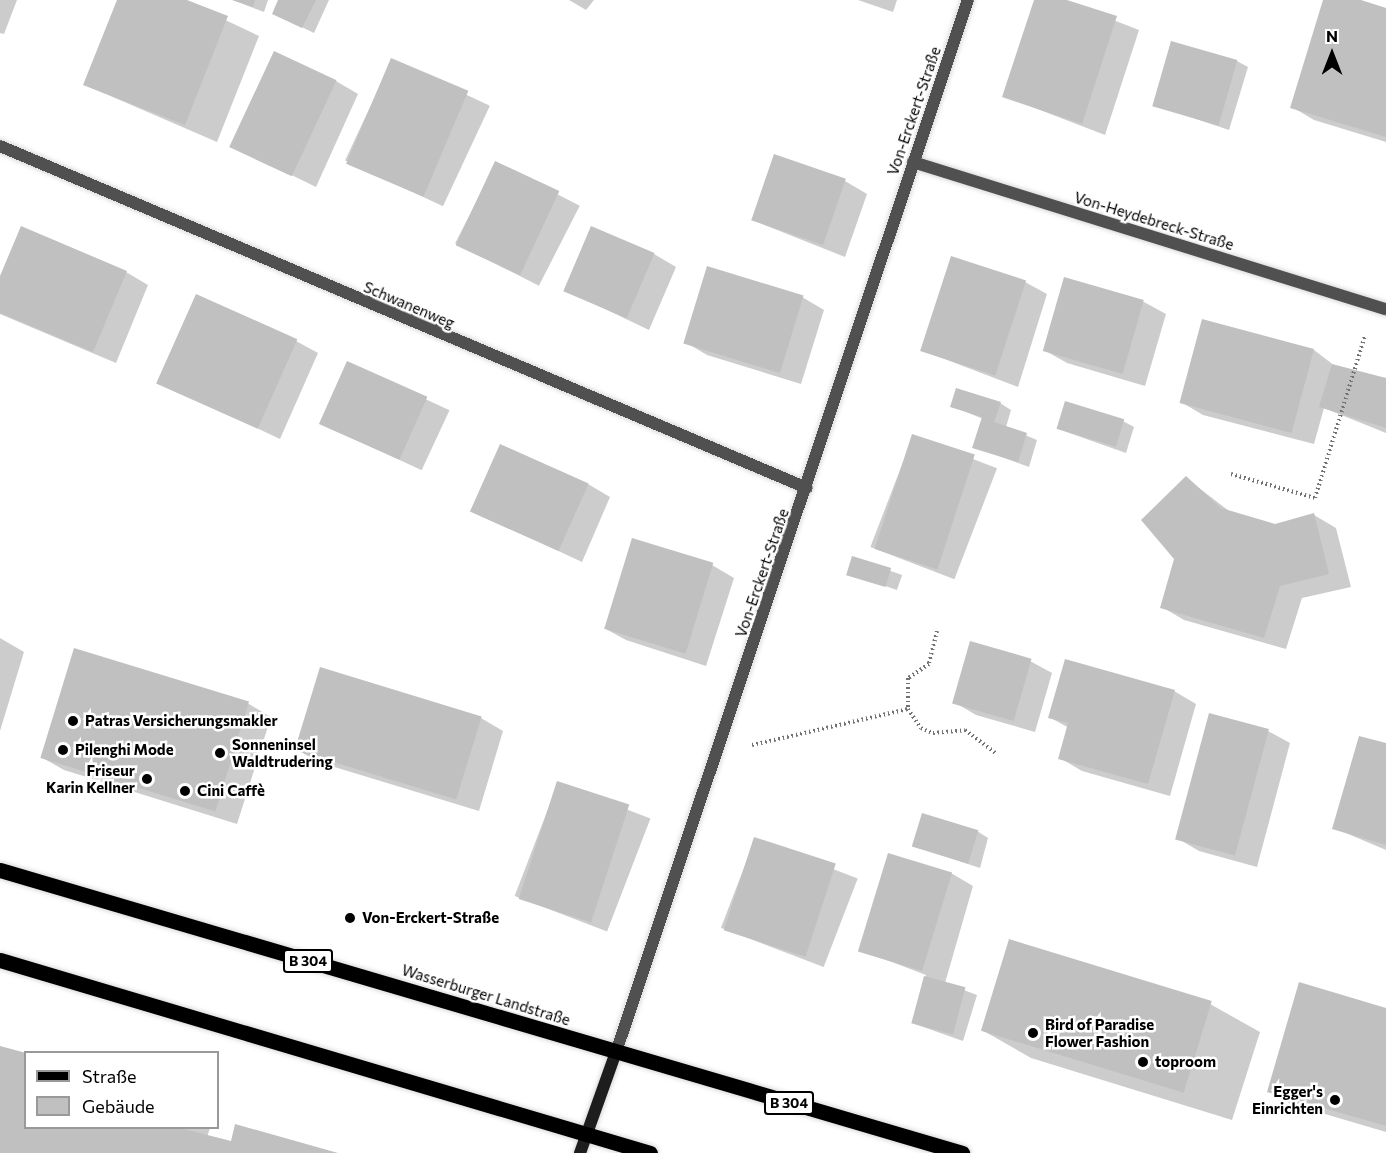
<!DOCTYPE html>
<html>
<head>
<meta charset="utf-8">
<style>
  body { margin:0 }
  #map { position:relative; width:1386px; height:1153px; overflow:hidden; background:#fff; font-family:Commissioner,sans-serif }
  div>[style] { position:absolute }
  .shadow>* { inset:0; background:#0003; transform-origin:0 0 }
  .building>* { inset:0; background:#c0c0c0; transform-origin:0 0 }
  .path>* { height:4px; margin-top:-2px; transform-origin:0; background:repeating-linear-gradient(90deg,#727272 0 1.5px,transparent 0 4.5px) }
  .roads { filter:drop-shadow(0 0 2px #dbdbdb) drop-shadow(0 0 2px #dbdbdb) }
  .street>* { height:12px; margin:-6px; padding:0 6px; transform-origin:6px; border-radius:6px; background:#505050 }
  .secondary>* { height:12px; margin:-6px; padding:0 6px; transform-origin:6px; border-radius:6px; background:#1d1d1d }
  .primary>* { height:15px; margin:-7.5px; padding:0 7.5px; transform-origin:7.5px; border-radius:7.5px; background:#000 }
  .dots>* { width:16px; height:16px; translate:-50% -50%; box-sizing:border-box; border:3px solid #fff; border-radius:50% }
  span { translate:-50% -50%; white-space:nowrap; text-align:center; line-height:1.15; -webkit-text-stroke:5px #fff; paint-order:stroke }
  .shield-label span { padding:2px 4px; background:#fff; border:2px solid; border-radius:4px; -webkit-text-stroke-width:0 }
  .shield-label { font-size:14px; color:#000; font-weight:700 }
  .street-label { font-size:15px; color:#000 }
  .poi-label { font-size:15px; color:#000; font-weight:700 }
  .left { translate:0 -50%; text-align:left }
  .right { translate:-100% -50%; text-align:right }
  .legend { position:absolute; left:24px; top:1051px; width:195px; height:78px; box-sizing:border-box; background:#fff; border:2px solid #999; margin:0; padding:8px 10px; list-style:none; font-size:18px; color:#000 }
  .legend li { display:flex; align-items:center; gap:12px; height:30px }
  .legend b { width:30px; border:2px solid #999 }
  .north { position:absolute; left:1302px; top:24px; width:60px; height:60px; -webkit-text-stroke:4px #fff; paint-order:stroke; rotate:0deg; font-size:16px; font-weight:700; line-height:24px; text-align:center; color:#000 }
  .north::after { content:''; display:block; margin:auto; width:21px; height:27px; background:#000; clip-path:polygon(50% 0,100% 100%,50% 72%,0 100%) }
</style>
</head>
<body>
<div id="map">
  <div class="shadow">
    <div style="clip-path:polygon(0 0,17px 0,4px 34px,0 33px)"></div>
    <div style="clip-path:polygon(118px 0,183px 0,259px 36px,217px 142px,85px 85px)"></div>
    <div style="clip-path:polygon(233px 0,268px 0,264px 12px)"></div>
    <div style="clip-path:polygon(280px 0,329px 0,314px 33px,285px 19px)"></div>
    <div style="clip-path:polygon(569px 0,594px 0,586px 10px)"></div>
    <div style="clip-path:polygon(858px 0,897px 0,893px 12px)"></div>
    <div style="clip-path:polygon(1035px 0,1062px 0,1139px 30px,1105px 135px,1004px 96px)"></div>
    <div style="clip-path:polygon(1324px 0,1356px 0,1386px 9px,1386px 142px,1314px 120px,1292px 107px)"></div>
    <div style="left:392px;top:60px;width:108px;height:111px;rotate:25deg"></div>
    <div style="clip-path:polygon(1237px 61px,1248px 67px,1229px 130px,1154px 105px)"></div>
    <div style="clip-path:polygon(336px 81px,358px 94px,316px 187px,232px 146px)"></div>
    <div style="left:496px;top:163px;width:94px;height:90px;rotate:27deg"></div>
    <div style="clip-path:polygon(845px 181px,867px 194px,845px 257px,752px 220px)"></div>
    <div style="clip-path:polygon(654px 254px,676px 267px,649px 330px,565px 290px)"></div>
    <div style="clip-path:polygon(126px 272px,148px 285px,116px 363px,0 314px,0 280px)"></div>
    <div style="clip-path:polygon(1065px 279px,1144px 302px,1166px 314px,1145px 386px,1067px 363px,1044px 350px)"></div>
    <div style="clip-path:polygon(1025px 282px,1047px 294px,1018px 387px,921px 350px)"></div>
    <div style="clip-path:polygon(802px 297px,824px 310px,801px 384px,707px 355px,685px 342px)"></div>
    <div style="clip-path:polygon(296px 341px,318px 353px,280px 439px,158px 382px)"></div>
    <div style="clip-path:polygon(1314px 350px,1335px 366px,1386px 379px,1386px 433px,1324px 408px,1314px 444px,1203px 415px,1181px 402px)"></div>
    <div style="left:348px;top:363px;width:112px;height:66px;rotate:25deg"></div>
    <div style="clip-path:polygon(1000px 403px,1011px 410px,1006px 427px,1037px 440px,1029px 467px,974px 447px,983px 419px,952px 406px)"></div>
    <div style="clip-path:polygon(1123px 421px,1134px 427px,1126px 453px,1058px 429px)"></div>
    <div style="left:913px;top:436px;width:90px;height:119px;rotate:21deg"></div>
    <div style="clip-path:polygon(1186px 478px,1233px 514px,1275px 526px,1314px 515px,1336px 528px,1351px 587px,1302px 598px,1286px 649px,1184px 620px,1162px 607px,1176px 559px)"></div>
    <div style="clip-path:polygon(588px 484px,610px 497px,582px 562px,473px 511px)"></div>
    <div style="left:853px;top:558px;width:52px;height:16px;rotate:19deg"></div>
    <div style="clip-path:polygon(712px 565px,734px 578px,706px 666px,626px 640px,604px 628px)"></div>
    <div style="clip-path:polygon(0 638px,24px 652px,0 731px)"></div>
    <div style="clip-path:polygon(75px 649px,249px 704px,271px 717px,237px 824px,64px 770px,41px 757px)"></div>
    <div style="clip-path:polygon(1030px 661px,1052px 673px,1035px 732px,976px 715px,954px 702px)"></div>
    <div style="clip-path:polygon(321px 669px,481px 718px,503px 731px,479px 811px,318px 762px,296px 749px)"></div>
    <div style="clip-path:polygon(1174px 691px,1196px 704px,1170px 796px,1082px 771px,1060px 758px,1069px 728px,1049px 717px)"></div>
    <div style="clip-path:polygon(1268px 731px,1290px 743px,1257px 867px,1199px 851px,1177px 838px)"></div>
    <div style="clip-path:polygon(1386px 745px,1386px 850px,1334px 828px)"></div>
    <div style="left:558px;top:783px;width:99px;height:121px;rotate:21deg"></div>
    <div style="clip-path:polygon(977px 831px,988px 838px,980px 868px,913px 846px)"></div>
    <div style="left:755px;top:839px;width:110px;height:95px;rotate:21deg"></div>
    <div style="clip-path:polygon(951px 873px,973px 886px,945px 983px,977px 995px,963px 1041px,912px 1023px,926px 975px,863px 951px)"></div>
    <div style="clip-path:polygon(1210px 1004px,1260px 1032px,1232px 1120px,1031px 1058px,982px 1030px)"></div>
    <div style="clip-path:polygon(1386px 1009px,1386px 1132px,1291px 1104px,1269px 1092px)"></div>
    <div style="clip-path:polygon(0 1048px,26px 1128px,210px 1128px,207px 1137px,232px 1143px,336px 1153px,0 1153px)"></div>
  </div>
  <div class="building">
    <div style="clip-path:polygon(117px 0,187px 0,228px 16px,185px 125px,83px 85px)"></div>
    <div style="clip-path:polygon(232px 0,255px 0,253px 7px)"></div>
    <div style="clip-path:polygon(278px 0,316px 0,302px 28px,272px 14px)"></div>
    <div style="clip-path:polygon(1034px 0,1067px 0,1117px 16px,1082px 124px,1002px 97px)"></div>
    <div style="clip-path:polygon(1323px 0,1361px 0,1386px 8px,1386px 137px,1290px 108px)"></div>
    <div style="left:1171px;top:41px;width:69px;height:68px;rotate:16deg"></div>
    <div style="left:274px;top:51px;width:69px;height:106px;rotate:25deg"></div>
    <div style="left:391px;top:58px;width:84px;height:115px;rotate:23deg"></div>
    <div style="left:774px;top:154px;width:76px;height:70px;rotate:19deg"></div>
    <div style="left:495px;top:161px;width:71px;height:93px;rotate:25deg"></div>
    <div style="clip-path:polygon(21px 226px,127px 271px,93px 352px,0 313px,0 276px)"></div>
    <div style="left:591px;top:226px;width:69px;height:71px;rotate:23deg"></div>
    <div style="left:951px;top:256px;width:79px;height:100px;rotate:18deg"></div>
    <div style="left:707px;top:266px;width:101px;height:81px;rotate:17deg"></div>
    <div style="left:1064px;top:277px;width:83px;height:77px;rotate:16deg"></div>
    <div style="left:196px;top:294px;width:111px;height:98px;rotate:24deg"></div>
    <div style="left:1202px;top:319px;width:116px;height:87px;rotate:15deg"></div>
    <div style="left:347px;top:361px;width:88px;height:69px;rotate:24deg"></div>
    <div style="clip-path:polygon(1332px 364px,1386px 378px,1386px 428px,1319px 407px)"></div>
    <div style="clip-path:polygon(956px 388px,1001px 402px,994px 422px,1027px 433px,1018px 462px,972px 448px,982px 417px,950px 407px)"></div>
    <div style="left:1065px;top:401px;width:62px;height:29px;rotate:17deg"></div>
    <div style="left:912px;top:434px;width:66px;height:121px;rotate:18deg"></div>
    <div style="left:500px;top:444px;width:97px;height:74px;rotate:24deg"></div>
    <div style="clip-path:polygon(1186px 476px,1221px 508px,1275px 524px,1314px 513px,1329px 574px,1280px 586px,1264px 638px,1160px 608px,1174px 559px,1141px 520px)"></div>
    <div style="left:632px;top:538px;width:85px;height:95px;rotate:17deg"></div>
    <div style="left:852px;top:556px;width:41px;height:20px;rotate:17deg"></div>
    <div style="left:970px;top:641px;width:64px;height:65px;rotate:16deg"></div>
    <div style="left:74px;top:648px;width:183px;height:115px;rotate:17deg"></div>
    <div style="clip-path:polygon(1065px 659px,1175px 690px,1148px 784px,1058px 759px,1068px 723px,1048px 718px)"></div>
    <div style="left:320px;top:667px;width:169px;height:87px;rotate:17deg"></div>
    <div style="left:1209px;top:713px;width:62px;height:131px;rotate:15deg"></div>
    <div style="clip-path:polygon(1359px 736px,1386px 743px,1386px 845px,1332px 829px)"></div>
    <div style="left:557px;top:781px;width:76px;height:124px;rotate:18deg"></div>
    <div style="left:922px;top:813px;width:59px;height:35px;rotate:17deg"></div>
    <div style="left:754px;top:837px;width:86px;height:98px;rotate:18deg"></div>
    <div style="left:888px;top:853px;width:67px;height:103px;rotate:17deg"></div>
    <div style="left:1009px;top:939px;width:212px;height:96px;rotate:17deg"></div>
    <div style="left:924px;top:976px;width:43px;height:49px;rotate:15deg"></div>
    <div style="clip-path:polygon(1299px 982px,1386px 1008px,1386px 1126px,1267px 1092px)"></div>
    <div style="clip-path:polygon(0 1046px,26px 1053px,26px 1128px,180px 1128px,231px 1141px,235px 1124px,338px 1153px,0 1153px)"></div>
  </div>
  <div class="path">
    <div style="left:1231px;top:474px;width:87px;rotate:15.9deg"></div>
    <div style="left:1315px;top:498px;width:170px;rotate:-72.9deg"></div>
    <div style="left:937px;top:631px;width:34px;rotate:104deg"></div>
    <div style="left:929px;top:664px;width:25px;rotate:146deg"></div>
    <div style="left:908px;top:678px;width:31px;rotate:90deg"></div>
    <div style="left:908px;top:709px;width:23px;rotate:56deg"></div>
    <div style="left:921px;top:728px;width:13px;rotate:23deg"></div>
    <div style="left:933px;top:733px;width:32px;rotate:-5deg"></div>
    <div style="left:965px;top:730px;width:38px;rotate:37deg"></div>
    <div style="left:752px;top:745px;width:160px;rotate:-13deg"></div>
  </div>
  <div class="roads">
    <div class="street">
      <div style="left:0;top:146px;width:876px;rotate:22.97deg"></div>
      <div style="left:913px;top:162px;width:495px;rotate:17.3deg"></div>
      <div style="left:616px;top:1052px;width:1109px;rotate:-71.5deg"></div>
    </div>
    <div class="secondary">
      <div style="left:580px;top:1153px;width:107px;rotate:-70.4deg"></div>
    </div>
    <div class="primary">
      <div style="left:0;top:870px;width:1003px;rotate:16.39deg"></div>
      <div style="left:0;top:960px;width:678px;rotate:16.54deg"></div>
    </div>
  </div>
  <div class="dots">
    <div style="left:73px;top:721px;background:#000"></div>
    <div style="left:63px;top:750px;background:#000"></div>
    <div style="left:220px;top:753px;background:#000"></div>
    <div style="left:147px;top:779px;background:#000"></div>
    <div style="left:185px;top:791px;background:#000"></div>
    <div style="left:350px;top:918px;background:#000"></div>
    <div style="left:1033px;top:1033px;background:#000"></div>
    <div style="left:1143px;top:1062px;background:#000"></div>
    <div style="left:1335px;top:1100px;background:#000"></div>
  </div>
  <div class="shield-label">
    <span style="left:308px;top:961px">B 304</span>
    <span style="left:789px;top:1103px">B 304</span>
  </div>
  <div class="street-label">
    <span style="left:914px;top:111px;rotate:-71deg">Von-Erckert-Straße</span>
    <span style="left:1154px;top:221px;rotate:17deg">Von-Heydebreck-Straße</span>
    <span style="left:409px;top:305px;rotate:23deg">Schwanenweg</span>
    <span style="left:762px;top:573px;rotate:-71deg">Von-Erckert-Straße</span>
    <span style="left:486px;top:995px;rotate:17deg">Wasserburger Landstraße</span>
  </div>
  <div class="poi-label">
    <span class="left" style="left:85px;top:721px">Patras Versicherungsmakler</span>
    <span class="left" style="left:232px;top:753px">Sonneninsel<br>Waldtrudering</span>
    <span class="left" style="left:75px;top:750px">Pilenghi Mode</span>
    <span class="right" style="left:135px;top:779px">Friseur<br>Karin Kellner</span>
    <span class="left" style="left:197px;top:791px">Cini Caffè</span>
    <span class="left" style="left:362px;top:918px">Von-Erckert-Straße</span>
    <span class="left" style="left:1045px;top:1033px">Bird of Paradise<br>Flower Fashion</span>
    <span class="left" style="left:1155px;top:1062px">toproom</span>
    <span class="right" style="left:1323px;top:1100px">Egger's<br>Einrichten</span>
  </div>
  <ul class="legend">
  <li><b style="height:8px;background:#000"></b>Straße</li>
  <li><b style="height:16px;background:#c0c0c0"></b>Gebäude</li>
  </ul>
  <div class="north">N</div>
</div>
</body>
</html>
